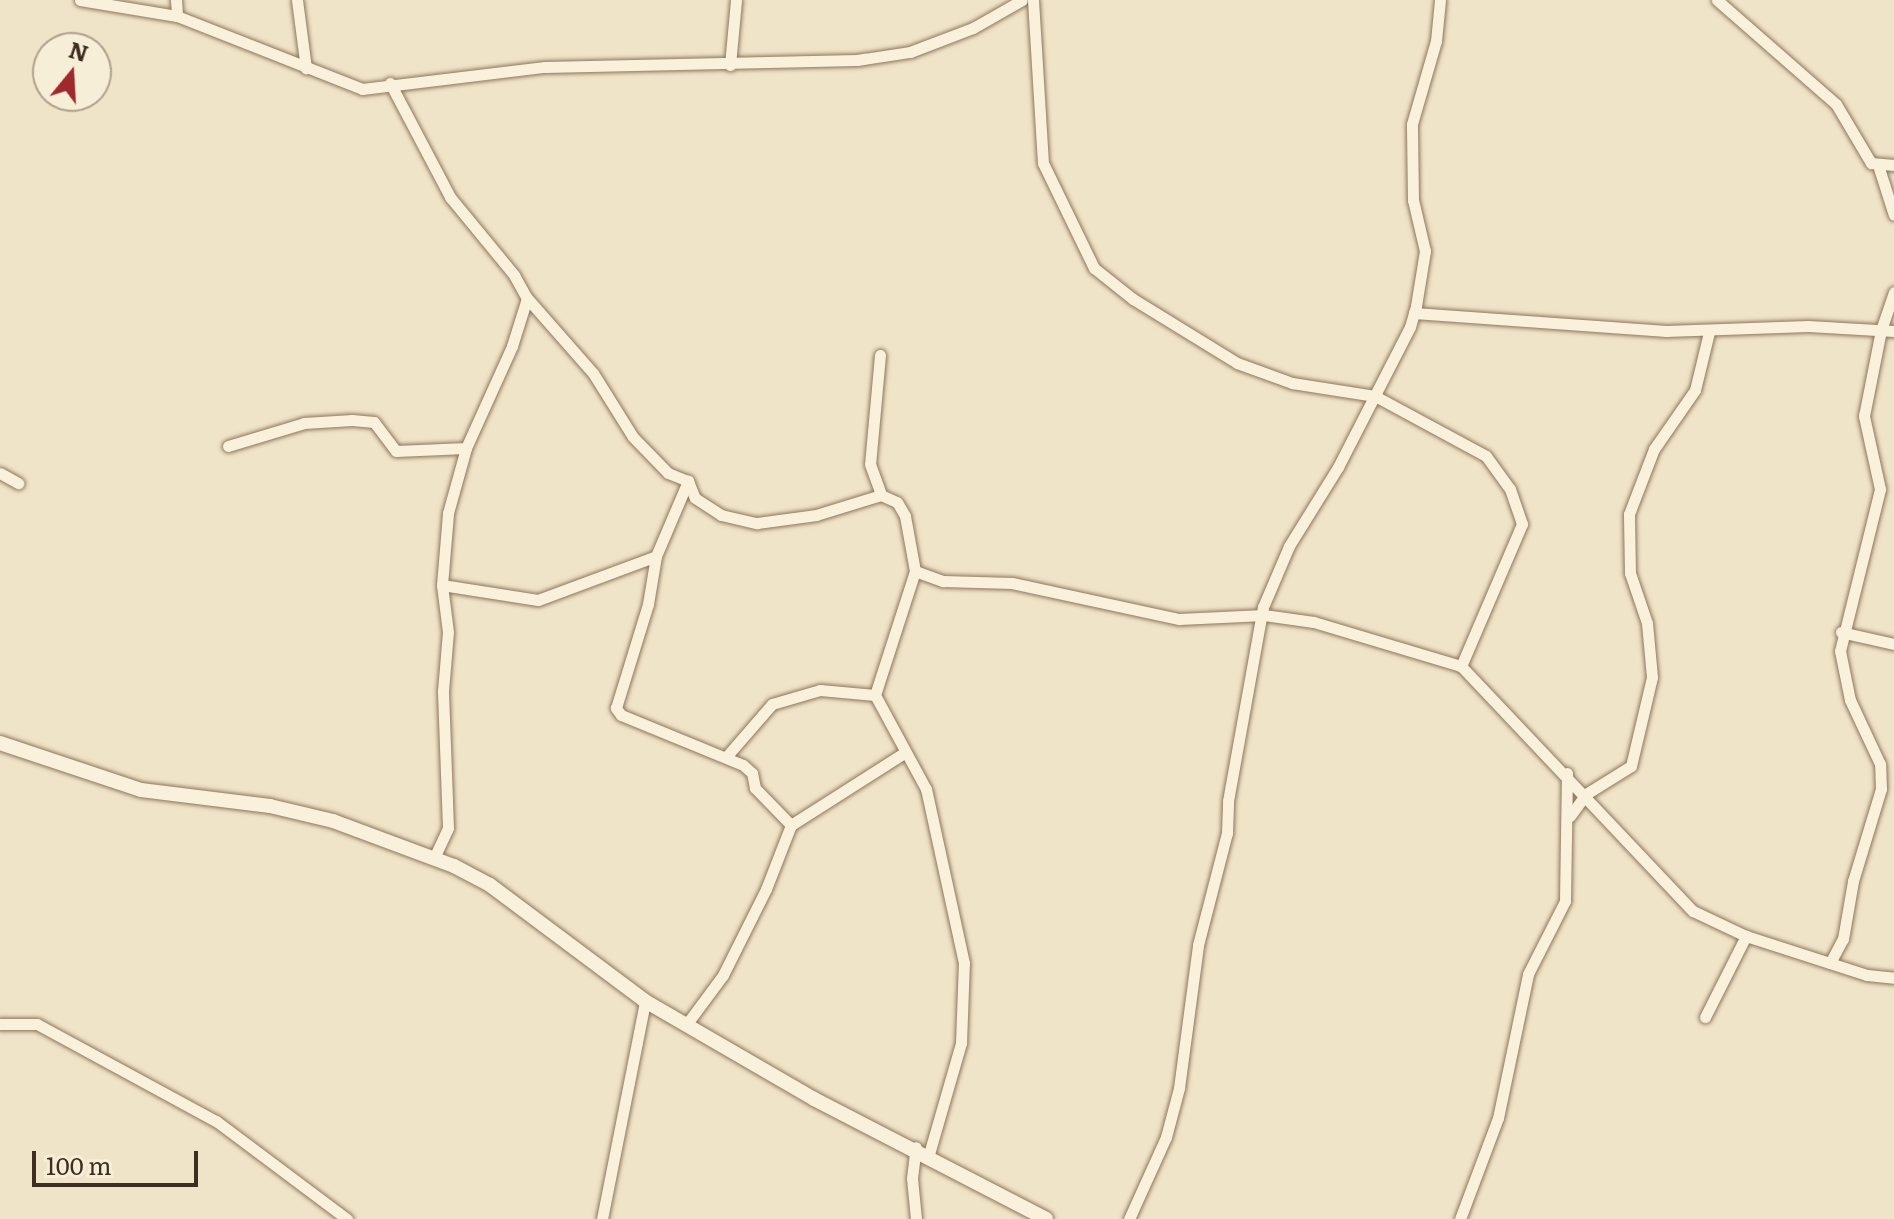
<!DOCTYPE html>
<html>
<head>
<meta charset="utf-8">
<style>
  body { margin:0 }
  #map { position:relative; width:1894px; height:1219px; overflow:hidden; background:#f0e4c8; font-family:Literata,serif }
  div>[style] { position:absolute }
  .roads { filter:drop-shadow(0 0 2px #8d765c) drop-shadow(0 0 2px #8d765c) }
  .minor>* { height:11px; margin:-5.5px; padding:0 5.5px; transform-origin:5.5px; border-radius:5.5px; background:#faf1dc }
  .tertiary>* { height:14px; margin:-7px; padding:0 7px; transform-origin:7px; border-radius:7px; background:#faf1dc }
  span { translate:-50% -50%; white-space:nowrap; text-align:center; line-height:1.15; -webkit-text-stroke:6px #f7eed8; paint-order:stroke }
  .north { position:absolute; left:32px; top:32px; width:80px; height:80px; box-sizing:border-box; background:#f7eed8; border:2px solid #ada18e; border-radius:50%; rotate:18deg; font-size:22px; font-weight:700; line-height:32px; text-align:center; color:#3d2e20 }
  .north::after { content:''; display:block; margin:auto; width:28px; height:36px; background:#9e2a2b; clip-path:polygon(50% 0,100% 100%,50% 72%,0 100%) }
  .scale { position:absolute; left:32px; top:1151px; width:166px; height:36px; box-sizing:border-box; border:4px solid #3d2e20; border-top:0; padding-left:10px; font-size:24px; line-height:28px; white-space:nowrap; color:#3d2e20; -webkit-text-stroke:6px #f7eed8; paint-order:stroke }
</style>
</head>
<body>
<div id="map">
  <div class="roads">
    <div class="minor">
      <div style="left:80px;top:0;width:98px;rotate:9.4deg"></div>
      <div style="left:177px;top:16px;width:199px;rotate:21.5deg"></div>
      <div style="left:362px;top:89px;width:184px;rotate:-6.9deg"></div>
      <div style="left:545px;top:67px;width:312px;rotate:-1.3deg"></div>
      <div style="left:857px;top:60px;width:54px;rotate:-8.6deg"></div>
      <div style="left:910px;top:52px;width:67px;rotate:-20.9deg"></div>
      <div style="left:973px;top:28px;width:56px;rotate:-29.7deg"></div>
      <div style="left:176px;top:0;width:16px;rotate:86deg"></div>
      <div style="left:297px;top:0;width:69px;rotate:82.5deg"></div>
      <div style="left:1033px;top:0;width:163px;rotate:86.5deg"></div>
      <div style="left:1043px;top:163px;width:117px;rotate:64.1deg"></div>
      <div style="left:1094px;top:268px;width:50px;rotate:38.5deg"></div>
      <div style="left:1133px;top:299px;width:122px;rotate:31.6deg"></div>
      <div style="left:1237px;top:363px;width:59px;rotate:20deg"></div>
      <div style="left:1292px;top:383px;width:84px;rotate:8.9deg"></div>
      <div style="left:1375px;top:396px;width:126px;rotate:28.4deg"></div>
      <div style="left:1486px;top:456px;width:41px;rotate:54deg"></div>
      <div style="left:1510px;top:489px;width:37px;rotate:71deg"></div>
      <div style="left:1522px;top:524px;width:155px;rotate:113.2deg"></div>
      <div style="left:1717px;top:0;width:158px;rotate:41.2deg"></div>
      <div style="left:1836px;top:104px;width:69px;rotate:59.3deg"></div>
      <div style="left:1871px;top:163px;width:23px;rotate:5deg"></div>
      <div style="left:730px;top:65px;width:65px;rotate:-84.7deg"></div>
      <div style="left:390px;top:83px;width:129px;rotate:62.2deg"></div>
      <div style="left:450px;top:197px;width:101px;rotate:50.6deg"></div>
      <div style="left:514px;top:275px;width:26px;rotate:61deg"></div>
      <div style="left:527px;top:298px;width:100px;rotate:48.7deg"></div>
      <div style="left:593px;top:373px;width:75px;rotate:58deg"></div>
      <div style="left:633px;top:437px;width:50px;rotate:45.8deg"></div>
      <div style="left:668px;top:473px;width:22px;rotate:22deg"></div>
      <div style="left:688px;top:481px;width:18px;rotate:68deg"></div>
      <div style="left:695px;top:498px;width:31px;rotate:33deg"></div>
      <div style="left:721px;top:515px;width:37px;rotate:13deg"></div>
      <div style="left:757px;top:523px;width:60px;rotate:-7.7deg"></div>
      <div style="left:816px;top:515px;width:68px;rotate:-17.1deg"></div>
      <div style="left:881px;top:495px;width:17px;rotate:24deg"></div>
      <div style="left:897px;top:502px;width:16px;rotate:60deg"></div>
      <div style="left:905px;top:516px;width:56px;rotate:79.7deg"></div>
      <div style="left:1878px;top:165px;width:52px;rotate:72.3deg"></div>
      <div style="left:1414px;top:313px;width:253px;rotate:4.1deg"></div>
      <div style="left:1666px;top:331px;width:142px;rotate:-2deg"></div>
      <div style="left:1808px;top:326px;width:86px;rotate:3.3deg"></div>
      <div style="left:880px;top:355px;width:109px;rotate:95.2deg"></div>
      <div style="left:870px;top:464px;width:33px;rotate:70deg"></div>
      <div style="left:228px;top:446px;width:79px;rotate:-16.8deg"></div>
      <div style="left:304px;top:423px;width:48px;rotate:-3.6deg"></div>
      <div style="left:352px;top:420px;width:22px;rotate:5deg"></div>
      <div style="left:374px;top:422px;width:36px;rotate:53deg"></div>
      <div style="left:396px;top:451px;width:70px;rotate:-2.5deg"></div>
      <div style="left:0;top:473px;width:21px;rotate:29deg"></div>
      <div style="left:442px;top:585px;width:97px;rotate:8.9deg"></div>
      <div style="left:538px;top:600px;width:126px;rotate:-20.4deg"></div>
      <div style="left:1841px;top:632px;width:54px;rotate:12.8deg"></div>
      <div style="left:726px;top:757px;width:70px;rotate:-49deg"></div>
      <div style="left:772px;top:704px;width:50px;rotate:-16.3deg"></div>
      <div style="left:820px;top:690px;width:55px;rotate:5.2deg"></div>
      <div style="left:1570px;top:816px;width:27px;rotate:-54deg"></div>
      <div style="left:1586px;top:794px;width:53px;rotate:-31.9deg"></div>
      <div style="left:1631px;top:766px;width:91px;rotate:-76.7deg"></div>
      <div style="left:1652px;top:677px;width:54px;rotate:-95.3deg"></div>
      <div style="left:1647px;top:623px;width:53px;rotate:-108.8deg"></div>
      <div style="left:1630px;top:573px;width:59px;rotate:-91deg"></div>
      <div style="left:1629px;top:514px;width:70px;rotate:-69deg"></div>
      <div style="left:1654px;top:449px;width:72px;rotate:-55.2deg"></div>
      <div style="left:1695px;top:390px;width:60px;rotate:-76.4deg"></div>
      <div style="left:791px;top:825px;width:134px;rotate:-32.5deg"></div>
      <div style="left:434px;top:858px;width:33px;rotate:-65deg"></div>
      <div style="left:448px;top:828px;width:137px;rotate:-92.1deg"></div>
      <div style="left:443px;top:691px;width:59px;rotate:-85.2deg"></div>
      <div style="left:448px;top:632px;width:47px;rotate:-97.3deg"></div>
      <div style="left:442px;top:585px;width:72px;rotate:-85.2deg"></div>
      <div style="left:448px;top:513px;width:67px;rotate:-74.5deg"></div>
      <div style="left:466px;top:448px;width:112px;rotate:-65.7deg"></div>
      <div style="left:512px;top:346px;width:50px;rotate:-72.6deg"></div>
      <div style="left:1830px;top:963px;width:27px;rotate:-62deg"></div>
      <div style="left:1843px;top:939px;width:59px;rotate:-80.2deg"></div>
      <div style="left:1853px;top:881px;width:96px;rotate:-73.1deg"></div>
      <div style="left:1881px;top:789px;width:25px;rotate:-92deg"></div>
      <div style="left:1880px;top:764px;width:71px;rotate:-115.1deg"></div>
      <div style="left:1850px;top:700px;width:50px;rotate:-101.5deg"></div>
      <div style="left:1840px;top:651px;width:167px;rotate:-76.1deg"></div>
      <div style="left:1880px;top:489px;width:75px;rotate:-102.4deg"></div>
      <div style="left:1864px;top:416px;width:88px;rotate:-78.8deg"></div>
      <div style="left:1881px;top:330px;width:40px;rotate:-71.1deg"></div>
      <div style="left:1705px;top:1017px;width:91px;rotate:-63.2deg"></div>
      <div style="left:0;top:1024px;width:37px"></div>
      <div style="left:37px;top:1024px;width:204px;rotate:28.5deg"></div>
      <div style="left:216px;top:1121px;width:164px;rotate:36.8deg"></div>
      <div style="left:686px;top:1025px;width:62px;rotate:-53.5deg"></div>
      <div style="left:723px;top:975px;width:96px;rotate:-63.4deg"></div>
      <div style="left:766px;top:889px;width:69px;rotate:-68.7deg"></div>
      <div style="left:791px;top:825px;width:52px;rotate:-134.2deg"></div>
      <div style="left:755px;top:788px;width:15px;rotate:-101deg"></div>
      <div style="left:752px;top:773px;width:12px;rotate:-138deg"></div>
      <div style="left:743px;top:765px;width:132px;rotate:-157.7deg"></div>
      <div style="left:621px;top:715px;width:9px;rotate:-126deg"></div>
      <div style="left:616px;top:708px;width:109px;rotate:-72.9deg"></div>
      <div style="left:648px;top:604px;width:49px;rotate:-80.5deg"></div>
      <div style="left:656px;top:556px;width:82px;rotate:-66.9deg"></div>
      <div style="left:929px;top:1154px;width:116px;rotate:-73.9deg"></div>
      <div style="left:961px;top:1043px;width:80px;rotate:-87.9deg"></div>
      <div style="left:964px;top:963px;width:178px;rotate:-102.3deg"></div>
      <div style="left:926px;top:789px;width:107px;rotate:-118.5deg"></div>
      <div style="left:875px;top:695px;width:130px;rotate:-72.1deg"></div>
      <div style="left:915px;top:571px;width:30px;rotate:20deg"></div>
      <div style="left:943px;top:581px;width:69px;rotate:1.7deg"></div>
      <div style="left:1012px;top:583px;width:171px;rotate:12.2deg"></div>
      <div style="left:1179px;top:619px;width:85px;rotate:-2.7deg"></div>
      <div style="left:1264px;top:615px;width:50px;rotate:8deg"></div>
      <div style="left:1314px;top:622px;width:153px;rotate:16.7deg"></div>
      <div style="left:1461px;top:666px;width:337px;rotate:46.6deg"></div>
      <div style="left:1693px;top:911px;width:59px;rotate:25.3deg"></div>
      <div style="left:1746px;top:936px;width:127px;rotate:17.9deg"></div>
      <div style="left:1867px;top:975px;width:27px;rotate:6deg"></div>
      <div style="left:602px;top:1219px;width:222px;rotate:-78.8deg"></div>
      <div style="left:916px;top:1219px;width:41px;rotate:-95.6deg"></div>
      <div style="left:912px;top:1178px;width:31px;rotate:-83deg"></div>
      <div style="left:1129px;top:1219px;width:90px;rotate:-65.7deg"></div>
      <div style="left:1166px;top:1137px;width:51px;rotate:-75.1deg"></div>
      <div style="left:1179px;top:1088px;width:144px;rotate:-82.4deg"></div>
      <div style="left:1198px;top:945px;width:116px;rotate:-75.5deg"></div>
      <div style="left:1227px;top:833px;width:32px;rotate:-88deg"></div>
      <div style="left:1228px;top:801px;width:197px;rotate:-79.8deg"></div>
      <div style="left:1263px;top:607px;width:66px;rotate:-66.9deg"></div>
      <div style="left:1289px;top:546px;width:93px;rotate:-58.2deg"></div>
      <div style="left:1338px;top:467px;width:157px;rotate:-62.8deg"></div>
      <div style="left:1410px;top:327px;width:22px;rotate:-74deg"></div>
      <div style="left:1416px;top:306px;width:56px;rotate:-80.7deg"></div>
      <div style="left:1425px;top:251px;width:52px;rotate:-103.2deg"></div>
      <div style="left:1413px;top:200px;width:76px;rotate:-90.8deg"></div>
      <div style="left:1412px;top:124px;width:86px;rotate:-73.9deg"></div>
      <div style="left:1436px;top:41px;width:41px;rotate:-84.4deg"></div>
      <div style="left:1460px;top:1219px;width:108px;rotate:-69.4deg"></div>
      <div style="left:1498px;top:1118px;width:147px;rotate:-78.2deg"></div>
      <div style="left:1528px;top:974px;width:82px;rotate:-63.1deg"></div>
      <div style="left:1565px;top:901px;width:128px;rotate:-89.1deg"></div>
    </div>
    <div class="tertiary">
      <div style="left:0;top:743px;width:149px;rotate:18.4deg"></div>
      <div style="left:141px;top:790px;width:130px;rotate:7.1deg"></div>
      <div style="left:270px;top:806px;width:65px;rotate:13.4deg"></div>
      <div style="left:333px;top:821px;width:129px;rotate:20.4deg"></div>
      <div style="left:454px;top:866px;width:41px;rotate:27.8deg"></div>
      <div style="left:490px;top:885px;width:194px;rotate:36.8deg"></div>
      <div style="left:645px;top:1001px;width:195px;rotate:30.1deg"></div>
      <div style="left:814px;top:1099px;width:261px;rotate:27.3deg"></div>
    </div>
  </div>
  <div class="north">N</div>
  <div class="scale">100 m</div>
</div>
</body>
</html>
